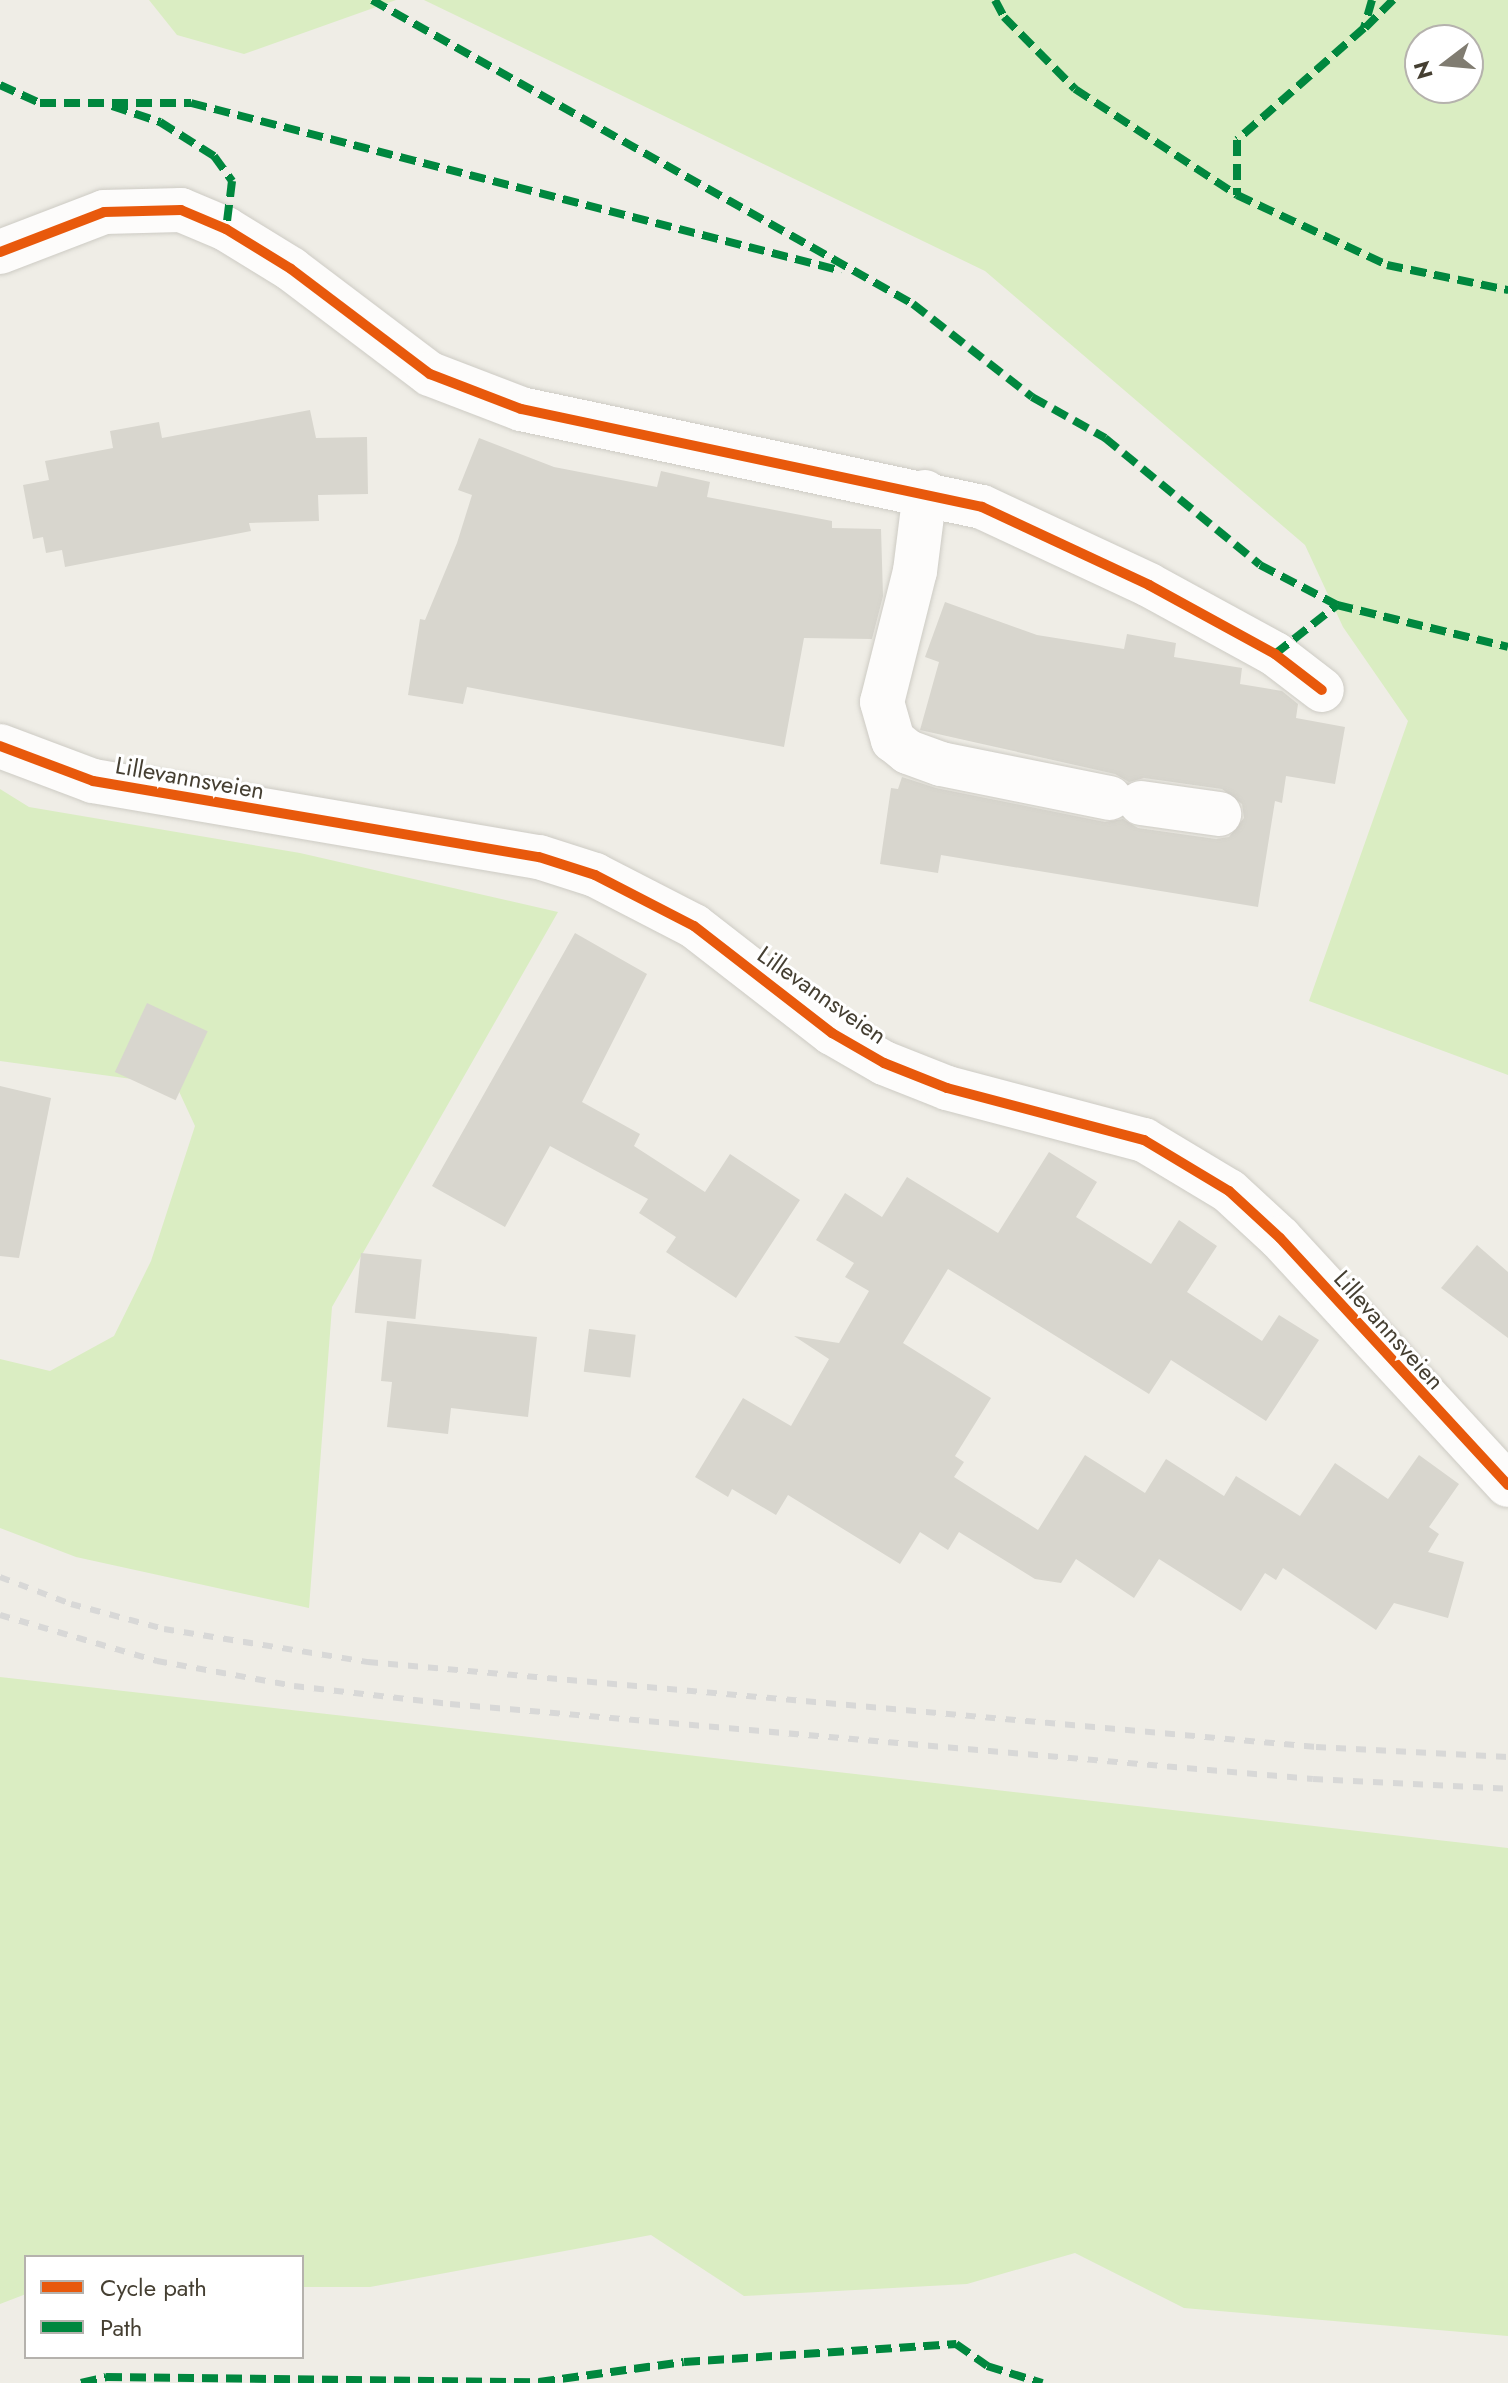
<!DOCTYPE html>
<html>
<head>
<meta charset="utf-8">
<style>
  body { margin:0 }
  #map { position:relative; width:1508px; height:2383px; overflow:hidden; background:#efede6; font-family:Jost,sans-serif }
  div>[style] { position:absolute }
  .green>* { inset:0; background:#daedc2 }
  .building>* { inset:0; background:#d8d6ce; transform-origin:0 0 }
  .roads { filter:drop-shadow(0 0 2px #cdcbc4) drop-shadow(0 0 2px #cdcbc4) }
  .minor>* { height:44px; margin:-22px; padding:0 22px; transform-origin:22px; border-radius:22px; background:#fdfcfb }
  .rail>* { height:6px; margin-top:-3px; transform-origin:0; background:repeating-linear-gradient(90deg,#d8d8d7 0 10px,transparent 0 20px) }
  .quiet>* { height:8px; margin-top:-4px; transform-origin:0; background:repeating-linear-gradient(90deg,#00873e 0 16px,transparent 0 24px) }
  .cycleway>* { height:10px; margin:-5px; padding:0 5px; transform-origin:5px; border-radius:5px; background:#e8590c }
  span { translate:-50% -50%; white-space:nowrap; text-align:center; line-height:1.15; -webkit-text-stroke:6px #fff; paint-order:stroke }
  .street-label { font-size:24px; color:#453f32 }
  .legend { position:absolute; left:24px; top:2255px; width:280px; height:104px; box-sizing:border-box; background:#fff; border:2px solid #b5b2ad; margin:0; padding:10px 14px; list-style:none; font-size:24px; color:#453f32 }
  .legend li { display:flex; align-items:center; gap:16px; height:40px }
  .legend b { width:40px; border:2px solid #b5b2ad }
  .north { position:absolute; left:1404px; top:24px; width:80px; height:80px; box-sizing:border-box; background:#fff; border:2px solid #b5b2ad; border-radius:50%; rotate:254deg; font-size:22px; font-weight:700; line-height:32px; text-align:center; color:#453f32 }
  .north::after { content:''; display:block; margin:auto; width:28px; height:36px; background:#807c71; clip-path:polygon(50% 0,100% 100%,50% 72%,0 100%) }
</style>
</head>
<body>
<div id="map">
  <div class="green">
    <div style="clip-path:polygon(149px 0,396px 0,244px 54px,177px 35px)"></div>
    <div style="clip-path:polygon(evenodd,424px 0,1508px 0,1508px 1075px,1309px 1001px,1408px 721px,1343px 627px,1305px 545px,985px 271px,424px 0,1468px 40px,1468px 88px,1420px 88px,1420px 40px,1468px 40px)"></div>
    <div style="clip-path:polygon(0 789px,29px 807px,300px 853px,558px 912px,332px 1307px,309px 1608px,76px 1557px,0 1528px,0 1359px,50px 1371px,114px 1336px,151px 1261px,195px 1126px,176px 1085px,0 1061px)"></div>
    <div style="clip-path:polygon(0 1677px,1508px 1848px,1508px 2336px,1184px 2308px,1075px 2253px,967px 2284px,744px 2296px,651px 2235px,370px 2287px,302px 2287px,302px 2257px,26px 2257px,26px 2294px,0 2304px)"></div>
  </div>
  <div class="building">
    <div style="clip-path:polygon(310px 410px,316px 438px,367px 437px,368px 494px,318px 495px,319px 521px,249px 523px,251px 531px,65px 567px,62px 550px,46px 553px,43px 537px,33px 539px,23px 485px,49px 480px,45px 461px,113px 448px,110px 431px,159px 422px,162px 438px)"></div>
    <div style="clip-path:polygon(479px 438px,554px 467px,657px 487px,661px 471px,670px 473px,710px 482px,707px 497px,832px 521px,832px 528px,881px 529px,883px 596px,872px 639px,804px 638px,784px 747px,467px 687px,463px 704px,408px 695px,420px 619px,425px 620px,457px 543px,472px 495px,458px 490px)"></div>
    <div style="clip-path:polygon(945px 602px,1037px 635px,1124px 649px,1127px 634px,1176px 643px,1174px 657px,1242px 668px,1240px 684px,1282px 691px,1298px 704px,1296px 718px,1345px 727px,1335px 784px,1286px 776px,1282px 803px,1275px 801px,1258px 907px,941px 855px,938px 873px,880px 864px,891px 788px,898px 789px,902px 777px,936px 788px,1105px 822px,1123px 819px,1138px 828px,1216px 839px,1229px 837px,1244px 818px,1242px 804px,1222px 789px,1144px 778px,1129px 782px,1115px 774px,920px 730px,939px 662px,925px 657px)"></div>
    <div style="clip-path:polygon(575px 933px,647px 974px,582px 1102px,640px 1134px,634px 1146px,705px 1192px,730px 1154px,800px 1200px,736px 1298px,666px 1252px,676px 1237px,639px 1213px,648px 1199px,550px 1146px,505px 1227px,432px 1186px)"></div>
    <div style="left:147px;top:1003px;width:67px;height:76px;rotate:25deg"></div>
    <div style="clip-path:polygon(0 1086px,51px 1098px,19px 1258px,0 1256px)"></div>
    <div style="clip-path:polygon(1049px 1152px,1097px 1182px,1076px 1217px,1151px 1264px,1179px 1220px,1217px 1246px,1187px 1292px,1262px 1341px,1279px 1315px,1319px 1340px,1266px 1421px,1171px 1360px,1149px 1394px,948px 1269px,903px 1343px,991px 1398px,955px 1456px,964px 1462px,954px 1477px,1038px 1530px,1085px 1455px,1145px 1493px,1166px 1459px,1224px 1496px,1236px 1476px,1300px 1516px,1335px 1463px,1388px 1499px,1419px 1455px,1459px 1484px,1429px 1527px,1439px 1534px,1428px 1552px,1464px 1562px,1448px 1618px,1394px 1603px,1376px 1630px,1283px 1568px,1276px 1580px,1265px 1573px,1241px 1611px,1159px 1559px,1134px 1598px,1076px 1559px,1061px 1583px,1035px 1579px,959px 1532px,948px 1550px,920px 1532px,900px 1564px,788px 1495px,776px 1515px,732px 1489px,728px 1497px,695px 1477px,743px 1398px,791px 1426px,829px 1359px,794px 1336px,839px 1343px,869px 1291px,845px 1277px,854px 1263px,816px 1240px,845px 1193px,882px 1217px,907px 1177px,998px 1233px)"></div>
    <div style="clip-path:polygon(1477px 1245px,1508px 1272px,1508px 1338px,1441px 1288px)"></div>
    <div style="left:361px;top:1253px;width:61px;height:60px;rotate:6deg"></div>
    <div style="clip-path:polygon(387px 1321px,537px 1337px,528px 1417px,451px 1408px,448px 1434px,387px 1427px,392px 1382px,381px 1381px)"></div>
    <div style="left:589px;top:1329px;width:47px;height:43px;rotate:7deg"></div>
  </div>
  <div class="roads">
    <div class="minor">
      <div style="left:0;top:252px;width:111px;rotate:-21deg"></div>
      <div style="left:104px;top:212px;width:77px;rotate:-1.5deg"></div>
      <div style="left:181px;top:210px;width:49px;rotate:22.9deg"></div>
      <div style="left:226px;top:229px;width:76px;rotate:31.6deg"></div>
      <div style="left:291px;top:269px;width:174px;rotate:37.1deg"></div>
      <div style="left:430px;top:374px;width:97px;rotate:21deg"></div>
      <div style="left:521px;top:409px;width:471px;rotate:12deg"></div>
      <div style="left:982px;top:507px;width:184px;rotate:25deg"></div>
      <div style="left:1149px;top:585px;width:144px;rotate:28.7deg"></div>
      <div style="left:1275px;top:654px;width:59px;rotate:37.5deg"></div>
      <div style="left:925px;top:492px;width:80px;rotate:97.2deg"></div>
      <div style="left:915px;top:571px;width:135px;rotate:104.1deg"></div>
      <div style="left:882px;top:702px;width:40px;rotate:74deg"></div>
      <div style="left:893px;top:740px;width:19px;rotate:39deg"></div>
      <div style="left:908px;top:752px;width:35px;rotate:20deg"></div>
      <div style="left:941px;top:764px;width:172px;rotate:11.4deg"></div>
      <div style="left:0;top:746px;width:99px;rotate:20.6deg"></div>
      <div style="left:93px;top:781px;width:452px;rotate:9.7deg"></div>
      <div style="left:539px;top:857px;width:59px;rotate:17.8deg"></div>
      <div style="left:595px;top:875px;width:111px;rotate:27.3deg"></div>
      <div style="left:694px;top:926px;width:175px;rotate:37.8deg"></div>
      <div style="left:832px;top:1033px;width:60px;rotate:30deg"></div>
      <div style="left:884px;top:1063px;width:68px;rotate:21.6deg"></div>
      <div style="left:947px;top:1088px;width:204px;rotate:14.8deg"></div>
      <div style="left:1144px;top:1140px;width:99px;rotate:31deg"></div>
      <div style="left:1229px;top:1191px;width:69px;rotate:42.7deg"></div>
      <div style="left:1280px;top:1238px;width:336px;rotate:47.3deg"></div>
      <div style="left:1141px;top:803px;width:79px;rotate:8deg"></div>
    </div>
  </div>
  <div class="rail">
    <div style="left:0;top:1577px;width:76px;rotate:20.8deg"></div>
    <div style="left:71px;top:1604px;width:96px;rotate:15deg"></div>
    <div style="left:164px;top:1629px;width:207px;rotate:9.2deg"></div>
    <div style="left:368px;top:1662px;width:952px;rotate:5.12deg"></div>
    <div style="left:1316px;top:1747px;width:192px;rotate:3deg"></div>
    <div style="left:0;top:1615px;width:164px;rotate:16.3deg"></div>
    <div style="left:157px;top:1661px;width:139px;rotate:10.3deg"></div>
    <div style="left:294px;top:1686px;width:157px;rotate:6.6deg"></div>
    <div style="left:450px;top:1704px;width:866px;rotate:4.97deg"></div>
    <div style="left:1313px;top:1779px;width:195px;rotate:2.9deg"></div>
  </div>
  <div class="quiet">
    <div style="left:372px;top:0;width:621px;rotate:29.33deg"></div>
    <div style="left:913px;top:304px;width:151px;rotate:38deg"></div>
    <div style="left:1032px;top:397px;width:84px;rotate:29.3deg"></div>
    <div style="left:1105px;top:438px;width:200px;rotate:39.3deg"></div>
    <div style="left:1260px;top:565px;width:87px;rotate:27.5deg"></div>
    <div style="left:1337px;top:605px;width:176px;rotate:13.8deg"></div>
    <div style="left:995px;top:0;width:19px;rotate:62deg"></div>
    <div style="left:1004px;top:17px;width:101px;rotate:45.4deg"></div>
    <div style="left:1075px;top:89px;width:194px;rotate:33.2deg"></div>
    <div style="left:1372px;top:0;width:29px;rotate:106deg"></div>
    <div style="left:1364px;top:28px;width:169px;rotate:138.6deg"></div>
    <div style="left:1237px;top:140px;width:55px;rotate:90deg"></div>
    <div style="left:1237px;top:195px;width:166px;rotate:25deg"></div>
    <div style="left:1387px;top:265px;width:124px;rotate:11.7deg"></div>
    <div style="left:1365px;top:28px;width:40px;rotate:-45deg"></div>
    <div style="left:0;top:85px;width:44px;rotate:24.2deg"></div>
    <div style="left:40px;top:103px;width:151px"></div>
    <div style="left:191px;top:103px;width:672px;rotate:14.47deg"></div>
    <div style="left:112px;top:106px;width:51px;rotate:18.4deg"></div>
    <div style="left:160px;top:122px;width:64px;rotate:32.2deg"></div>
    <div style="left:214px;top:156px;width:31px;rotate:54deg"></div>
    <div style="left:232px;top:181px;width:48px;rotate:97.1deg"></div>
    <div style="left:1275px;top:654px;width:79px;rotate:-38.3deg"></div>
    <div style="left:81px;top:2383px;width:26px;rotate:-13deg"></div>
    <div style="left:106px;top:2377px;width:433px;rotate:0.7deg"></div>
    <div style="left:539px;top:2382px;width:146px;rotate:-7.9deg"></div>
    <div style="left:684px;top:2362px;width:273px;rotate:-3.8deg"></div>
    <div style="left:956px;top:2344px;width:38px;rotate:35deg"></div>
    <div style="left:987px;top:2366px;width:58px;rotate:17.2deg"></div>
  </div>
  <div class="cycleway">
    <div style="left:0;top:252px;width:111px;rotate:-21deg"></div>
    <div style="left:104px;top:212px;width:77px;rotate:-1.5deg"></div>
    <div style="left:181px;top:210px;width:49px;rotate:22.9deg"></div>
    <div style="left:226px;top:229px;width:76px;rotate:31.6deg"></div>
    <div style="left:291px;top:269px;width:174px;rotate:37.1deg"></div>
    <div style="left:430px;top:374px;width:97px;rotate:21deg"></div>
    <div style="left:521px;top:409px;width:471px;rotate:12deg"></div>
    <div style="left:982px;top:507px;width:184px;rotate:25deg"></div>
    <div style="left:1149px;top:585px;width:144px;rotate:28.7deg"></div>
    <div style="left:1275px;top:654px;width:59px;rotate:37.5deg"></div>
    <div style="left:0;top:746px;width:99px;rotate:20.6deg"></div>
    <div style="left:93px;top:781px;width:452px;rotate:9.7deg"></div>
    <div style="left:539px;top:857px;width:59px;rotate:17.8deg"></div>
    <div style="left:595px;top:875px;width:111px;rotate:27.3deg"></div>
    <div style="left:694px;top:926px;width:175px;rotate:37.8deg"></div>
    <div style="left:832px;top:1033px;width:60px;rotate:30deg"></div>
    <div style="left:884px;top:1063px;width:68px;rotate:21.6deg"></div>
    <div style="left:947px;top:1088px;width:204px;rotate:14.8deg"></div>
    <div style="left:1144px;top:1140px;width:99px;rotate:31deg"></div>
    <div style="left:1229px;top:1191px;width:69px;rotate:42.7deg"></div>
    <div style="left:1280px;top:1238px;width:336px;rotate:47.3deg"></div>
  </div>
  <div class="street-label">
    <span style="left:190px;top:778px;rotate:10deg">Lillevannsveien</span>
    <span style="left:822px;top:995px;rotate:35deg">Lillevannsveien</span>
    <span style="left:1389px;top:1330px;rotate:48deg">Lillevannsveien</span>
  </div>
  <ul class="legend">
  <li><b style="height:10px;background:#e8590c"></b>Cycle path</li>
  <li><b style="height:10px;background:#00873e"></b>Path</li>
  </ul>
  <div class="north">N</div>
</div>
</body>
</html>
